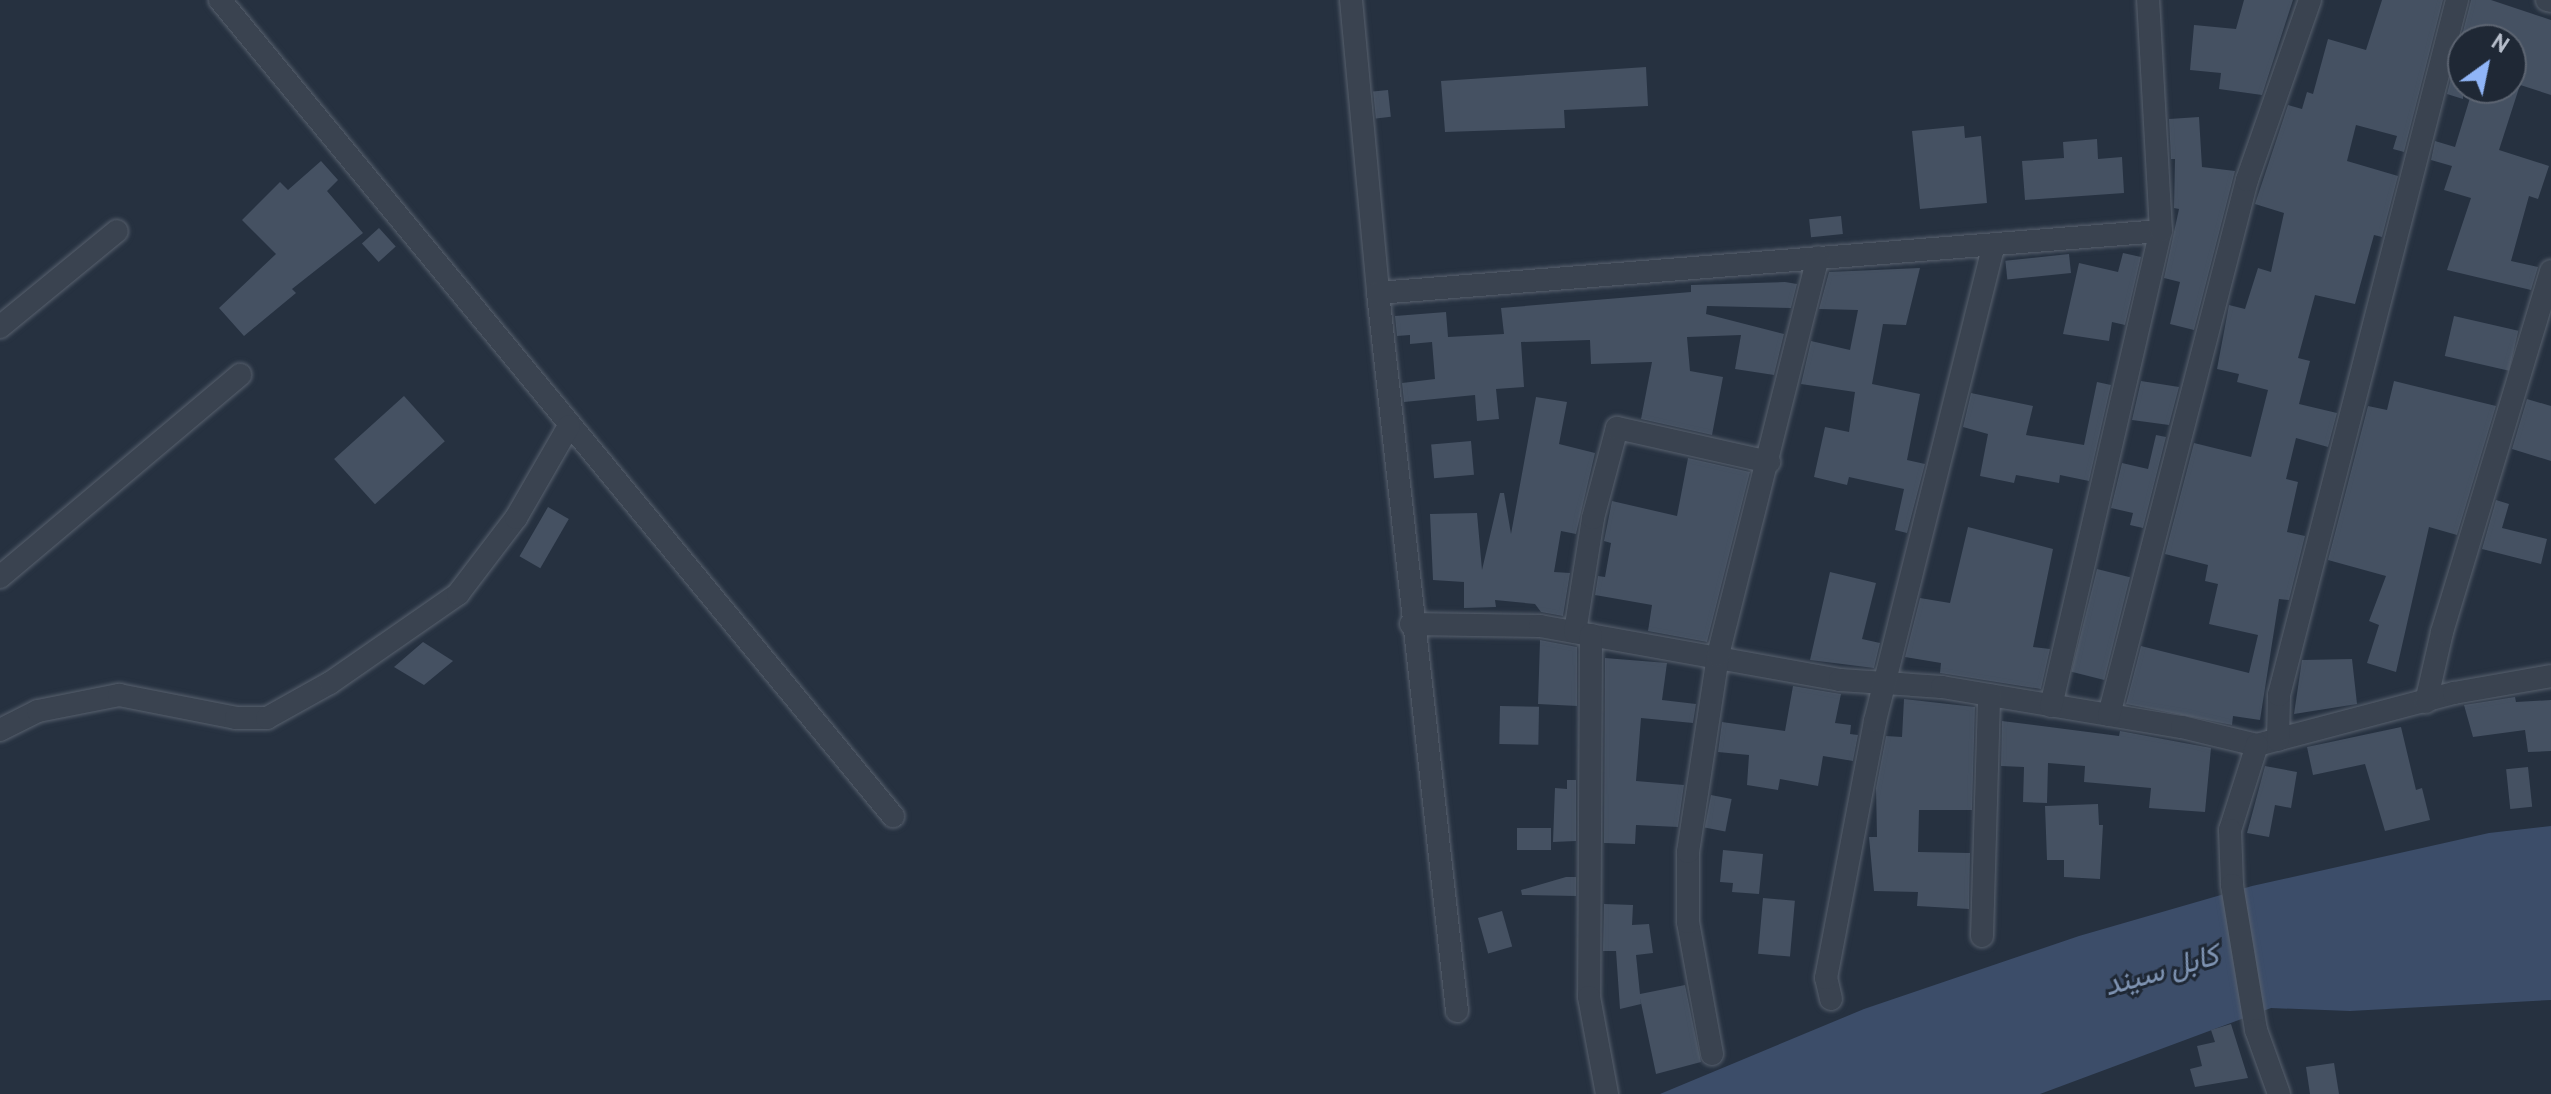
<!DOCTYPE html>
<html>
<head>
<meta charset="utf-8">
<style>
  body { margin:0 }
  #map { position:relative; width:2551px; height:1094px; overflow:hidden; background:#263140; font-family:Overpass,Vazirmatn,sans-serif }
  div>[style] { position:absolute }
  .water>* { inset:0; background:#3c4d69 }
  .building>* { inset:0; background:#455162; transform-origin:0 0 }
  .roads { filter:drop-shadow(0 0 2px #58616e) drop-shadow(0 0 2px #58616e) }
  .street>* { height:22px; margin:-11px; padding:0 11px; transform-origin:11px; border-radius:11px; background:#3a4350 }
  span { translate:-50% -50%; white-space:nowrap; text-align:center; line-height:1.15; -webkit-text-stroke:6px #1f2835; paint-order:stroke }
  .water-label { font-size:30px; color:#7e93b2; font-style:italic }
  .north { position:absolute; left:2447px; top:24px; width:80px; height:80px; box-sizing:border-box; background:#1f2835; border:2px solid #5c6471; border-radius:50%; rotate:33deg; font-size:22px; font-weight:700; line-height:32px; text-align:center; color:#b7becb }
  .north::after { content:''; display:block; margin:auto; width:28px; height:36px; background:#90b5f7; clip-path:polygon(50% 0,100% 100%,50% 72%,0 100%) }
</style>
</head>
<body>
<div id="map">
  <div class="water">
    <div style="clip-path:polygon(2551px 826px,2551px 1000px,2350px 1011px,2271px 1008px,2040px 1094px,1660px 1094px,1864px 1009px,2079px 936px,2252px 886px,2489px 833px)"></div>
  </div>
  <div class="building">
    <div style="clip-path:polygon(2244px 0,2293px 0,2262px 95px,2219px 89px,2221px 73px,2190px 70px,2194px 25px,2236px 29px)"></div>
    <div style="clip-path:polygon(2382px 0,2443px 0,2404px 152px,2393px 149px,2397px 136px,2356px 125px,2347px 161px,2398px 176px,2382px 237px,2374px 235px,2355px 304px,2315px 295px,2298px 358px,2310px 361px,2299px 404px,2337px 413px,2328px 447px,2296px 438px,2286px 479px,2298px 482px,2287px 532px,2305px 536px,2289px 600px,2279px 599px,2260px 720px,2233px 716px,2232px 725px,2126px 704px,2141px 646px,2249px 673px,2258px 635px,2209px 624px,2218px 584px,2205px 581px,2208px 565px,2165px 554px,2194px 443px,2251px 457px,2268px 390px,2237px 382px,2239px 374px,2217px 369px,2229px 305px,2245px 309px,2258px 268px,2271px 272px,2284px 213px,2255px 204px,2288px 105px,2302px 109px,2307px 92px,2313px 94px,2328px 39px,2366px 50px)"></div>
    <div style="clip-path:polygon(2471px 0,2491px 0,2551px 20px,2551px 95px,2511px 82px,2511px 40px,2463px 40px,2463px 99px,2447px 94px)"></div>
    <div style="clip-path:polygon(1646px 67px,1648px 106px,1564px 110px,1565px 128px,1445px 132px,1441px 81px)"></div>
    <div style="clip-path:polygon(2473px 88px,2519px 88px,2499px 150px,2549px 166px,2538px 199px,2529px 196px,2511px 261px,2538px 267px,2531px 290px,2447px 270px,2471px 198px,2444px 190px,2452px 166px,2431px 160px,2435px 141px,2455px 147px)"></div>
    <div style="left:1388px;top:90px;width:27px;height:15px;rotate:84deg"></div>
    <div style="clip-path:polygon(2199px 117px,2202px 167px,2235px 171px,2194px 330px,2170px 324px,2180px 282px,2164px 278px,2179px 209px,2174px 208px,2175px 159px,2171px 159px,2169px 119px)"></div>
    <div style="clip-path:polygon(1964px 126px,1965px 138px,1981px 136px,1987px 203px,1920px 209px,1912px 131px)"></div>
    <div style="clip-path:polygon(2097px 139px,2098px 159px,2122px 157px,2124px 193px,2025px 200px,2022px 161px,2064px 158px,2063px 142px)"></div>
    <div style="clip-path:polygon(321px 161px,338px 180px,327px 191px,363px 233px,292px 289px,296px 293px,244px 336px,219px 308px,276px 254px,242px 220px,280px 182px,288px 190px)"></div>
    <div style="left:1841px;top:216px;width:18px;height:32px;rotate:84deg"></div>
    <div style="left:379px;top:228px;width:25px;height:23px;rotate:48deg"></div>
    <div style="clip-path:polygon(2123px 253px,2141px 257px,2125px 325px,2112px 322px,2109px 341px,2063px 334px,2079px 263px,2118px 272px)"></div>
    <div style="left:2069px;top:254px;width:19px;height:64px;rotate:84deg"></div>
    <div style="clip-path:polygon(1920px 268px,1906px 325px,1883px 324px,1872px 384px,1920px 394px,1907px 460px,1925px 464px,1907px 533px,1895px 530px,1904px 489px,1849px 477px,1847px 485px,1814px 477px,1825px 427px,1849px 432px,1855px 392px,1801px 384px,1811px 341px,1850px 350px,1858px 310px,1819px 309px,1829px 272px)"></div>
    <div style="clip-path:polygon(1785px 282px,1797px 284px,1791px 308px,1707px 306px,1706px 314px,1784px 334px,1774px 375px,1735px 369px,1741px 335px,1687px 337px,1690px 371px,1723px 377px,1712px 435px,1641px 419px,1652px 362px,1591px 364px,1590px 340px,1521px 342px,1524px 387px,1496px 389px,1499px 419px,1477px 421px,1475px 395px,1404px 402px,1402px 383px,1435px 379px,1432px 342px,1410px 344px,1410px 335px,1397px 336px,1395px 316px,1446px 312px,1448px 337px,1504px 334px,1501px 308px,1691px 292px,1691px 285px)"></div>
    <div style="left:2454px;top:316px;width:66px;height:41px;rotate:13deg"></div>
    <div style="clip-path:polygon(2141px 381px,2179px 387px,2169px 425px,2132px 420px)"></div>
    <div style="clip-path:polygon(2394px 381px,2496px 406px,2457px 535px,2429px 527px,2396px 672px,2367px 663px,2379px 625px,2369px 621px,2386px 576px,2328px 560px,2368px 406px,2387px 410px)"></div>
    <div style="clip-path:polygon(2097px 382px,2111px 385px,2089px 481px,2060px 475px,2059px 483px,2016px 475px,2014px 483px,1980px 476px,1988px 434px,1963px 427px,1971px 393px,2033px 406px,2026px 435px,2084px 445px)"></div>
    <div style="left:404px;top:396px;width:61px;height:94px;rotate:48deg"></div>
    <div style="clip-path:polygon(1536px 397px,1567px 402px,1559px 444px,1595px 453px,1576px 534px,1561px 531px,1554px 572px,1570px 573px,1563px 616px,1541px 612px,1535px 604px,1495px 600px,1496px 607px,1464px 608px,1464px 582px,1433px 580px,1430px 514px,1477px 513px,1482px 570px,1500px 493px,1504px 493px,1511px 534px)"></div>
    <div style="clip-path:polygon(2527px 399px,2551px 406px,2551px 461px,2512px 449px)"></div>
    <div style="clip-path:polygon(2156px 435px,2166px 437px,2143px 528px,2130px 525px,2133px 513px,2111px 508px,2122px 463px,2148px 469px)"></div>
    <div style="left:1471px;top:441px;width:34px;height:40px;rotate:85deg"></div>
    <div style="clip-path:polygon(1688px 458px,1750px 472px,1707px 642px,1648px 631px,1652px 605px,1595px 595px,1598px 576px,1605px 577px,1611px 543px,1604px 541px,1612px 501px,1677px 516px)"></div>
    <div style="clip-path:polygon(2496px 500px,2509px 504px,2502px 528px,2547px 539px,2541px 564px,2482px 549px)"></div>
    <div style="left:548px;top:507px;width:24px;height:57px;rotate:30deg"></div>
    <div style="clip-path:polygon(1968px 527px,2053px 549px,2033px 647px,2050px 649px,2041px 689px,1940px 673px,1941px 663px,1905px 657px,1920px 598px,1950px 603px)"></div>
    <div style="left:2097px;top:569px;width:34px;height:106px;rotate:14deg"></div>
    <div style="clip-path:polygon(1830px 572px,1876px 583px,1862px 639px,1880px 643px,1874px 668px,1810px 660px)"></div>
    <div style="clip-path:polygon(1540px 640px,1577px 647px,1577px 706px,1538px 704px)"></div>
    <div style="clip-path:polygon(423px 642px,453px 661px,424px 685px,394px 667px)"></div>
    <div style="clip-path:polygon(1605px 658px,1667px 663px,1662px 700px,1696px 704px,1693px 723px,1641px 718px,1636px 781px,1684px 785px,1678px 827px,1636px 825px,1635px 844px,1604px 843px)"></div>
    <div style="clip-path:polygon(2352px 659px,2357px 704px,2294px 714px,2302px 660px)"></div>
    <div style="clip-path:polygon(1793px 686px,1841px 694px,1835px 723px,1851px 725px,1850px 734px,1858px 735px,1853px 761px,1823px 756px,1818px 786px,1780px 779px,1778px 790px,1747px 785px,1749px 755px,1718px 752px,1722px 722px,1785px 731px)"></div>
    <div style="clip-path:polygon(2515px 697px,2516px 702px,2551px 700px,2551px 751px,2528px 752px,2525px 730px,2473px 737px,2464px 705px)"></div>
    <div style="clip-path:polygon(1904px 699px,1975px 707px,1972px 810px,1919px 810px,1918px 852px,1970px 853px,1969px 909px,1917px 906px,1918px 892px,1874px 891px,1869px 837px,1877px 837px,1876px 788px,1886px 736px,1902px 737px)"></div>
    <div style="left:1500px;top:706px;width:39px;height:38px;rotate:1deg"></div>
    <div style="clip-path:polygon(2002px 721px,2119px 736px,2120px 731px,2211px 748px,2205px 812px,2149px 808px,2151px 788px,2084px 782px,2085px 766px,2048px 763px,2047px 803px,2023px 802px,2024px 767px,2001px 766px)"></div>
    <div style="clip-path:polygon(2401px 727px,2416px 790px,2422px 788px,2430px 820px,2385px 831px,2365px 764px,2313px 775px,2307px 747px)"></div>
    <div style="clip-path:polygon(2265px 766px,2297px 772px,2291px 808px,2275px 805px,2269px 837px,2247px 833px)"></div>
    <div style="left:2528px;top:767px;width:40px;height:22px;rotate:84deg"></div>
    <div style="clip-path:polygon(1567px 780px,1576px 780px,1576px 841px,1553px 842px,1555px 788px,1567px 789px)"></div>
    <div style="left:1711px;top:795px;width:21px;height:33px;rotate:11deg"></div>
    <div style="clip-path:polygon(2098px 804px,2099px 825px,2103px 825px,2100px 879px,2064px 877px,2064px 860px,2047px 860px,2045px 806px)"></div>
    <div style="left:1551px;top:828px;width:22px;height:34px;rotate:90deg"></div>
    <div style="clip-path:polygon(1723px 850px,1763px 854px,1759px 894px,1732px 892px,1733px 883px,1720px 882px)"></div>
    <div style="clip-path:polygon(1566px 877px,1576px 877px,1576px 896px,1522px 895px,1521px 890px)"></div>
    <div style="left:1763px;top:898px;width:32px;height:56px;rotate:5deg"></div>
    <div style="clip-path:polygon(1604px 904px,1633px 905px,1632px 925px,1649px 924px,1653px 953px,1636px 955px,1640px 994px,1685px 985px,1701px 1062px,1656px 1074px,1640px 998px,1641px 1004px,1620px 1009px,1616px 951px,1603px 951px)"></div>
    <div style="left:1502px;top:911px;width:37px;height:25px;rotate:74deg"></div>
    <div style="clip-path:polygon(2231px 1024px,2248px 1078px,2195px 1087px,2190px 1069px,2202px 1066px,2197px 1046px,2215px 1042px,2211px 1030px)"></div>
    <div style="clip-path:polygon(2334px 1063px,2339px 1094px,2310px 1094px,2306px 1067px)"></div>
  </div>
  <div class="roads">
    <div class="street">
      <div style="left:220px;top:0;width:1058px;rotate:50.49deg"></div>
      <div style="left:1351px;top:0;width:294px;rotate:84.7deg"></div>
      <div style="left:2547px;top:0;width:4px;rotate:14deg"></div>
      <div style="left:0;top:327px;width:151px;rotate:-39.4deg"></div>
      <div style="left:0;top:577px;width:314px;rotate:-40.1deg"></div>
      <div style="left:1411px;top:624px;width:129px;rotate:0.9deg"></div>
      <div style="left:1540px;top:626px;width:305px;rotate:10.2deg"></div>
      <div style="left:1840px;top:680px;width:102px;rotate:3.9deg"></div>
      <div style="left:1942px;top:687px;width:243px;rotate:9.5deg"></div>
      <div style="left:2182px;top:727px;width:77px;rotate:13.5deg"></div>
      <div style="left:2257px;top:745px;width:204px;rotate:-14.8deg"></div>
      <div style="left:2454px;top:693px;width:98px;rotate:-9.9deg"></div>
      <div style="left:1575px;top:632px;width:115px;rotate:-81deg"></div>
      <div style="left:1593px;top:518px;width:93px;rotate:-75.1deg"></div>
      <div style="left:1617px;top:428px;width:156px;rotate:12.6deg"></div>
      <div style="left:1591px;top:635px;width:362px;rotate:90.3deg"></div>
      <div style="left:1589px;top:997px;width:99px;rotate:79.5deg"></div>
      <div style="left:2426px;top:702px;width:72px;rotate:-77.1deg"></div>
      <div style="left:2442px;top:632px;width:377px;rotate:-73.2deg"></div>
      <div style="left:2051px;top:706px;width:488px;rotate:-77deg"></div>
      <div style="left:2109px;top:715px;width:553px;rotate:-75.54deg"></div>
      <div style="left:2247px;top:180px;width:191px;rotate:-70.7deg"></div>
      <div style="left:0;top:730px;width:42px;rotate:-26.6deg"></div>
      <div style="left:38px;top:711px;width:83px;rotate:-11.2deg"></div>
      <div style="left:119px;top:695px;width:119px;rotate:11.1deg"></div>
      <div style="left:236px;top:718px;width:31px"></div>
      <div style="left:267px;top:718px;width:72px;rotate:-29.1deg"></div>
      <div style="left:330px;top:683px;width:156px;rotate:-34.8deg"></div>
      <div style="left:458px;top:594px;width:96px;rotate:-52.7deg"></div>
      <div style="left:516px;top:518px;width:106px;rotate:-60.1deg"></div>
      <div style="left:2278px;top:740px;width:45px;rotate:-88.7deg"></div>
      <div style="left:2279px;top:695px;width:717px;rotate:-75.63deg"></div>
      <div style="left:2257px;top:745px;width:89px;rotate:107.6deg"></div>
      <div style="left:2230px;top:830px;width:55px;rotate:87.9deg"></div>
      <div style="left:2232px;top:885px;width:147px;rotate:80.6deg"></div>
      <div style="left:2256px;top:1030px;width:68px;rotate:70.2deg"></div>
      <div style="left:1982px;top:936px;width:241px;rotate:-88.3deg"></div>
      <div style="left:1831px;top:999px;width:22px;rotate:-103deg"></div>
      <div style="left:1826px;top:978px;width:262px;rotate:-79.2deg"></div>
      <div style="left:1875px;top:721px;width:488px;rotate:-76deg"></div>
      <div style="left:1457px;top:1011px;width:722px;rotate:-96.28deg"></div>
      <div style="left:1378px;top:293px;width:785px;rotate:-4.53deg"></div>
      <div style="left:2161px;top:231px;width:231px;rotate:-93.2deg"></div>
      <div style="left:1712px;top:1054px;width:134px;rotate:-100.3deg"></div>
      <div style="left:1688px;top:922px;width:70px;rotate:-90deg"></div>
      <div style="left:1688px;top:852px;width:199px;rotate:-81.3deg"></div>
      <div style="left:1718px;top:655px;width:410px;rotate:-75.9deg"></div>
    </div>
  </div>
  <div class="water-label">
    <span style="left:2162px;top:973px;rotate:-16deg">کابل سيند</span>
  </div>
  <div class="north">N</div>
</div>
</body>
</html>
